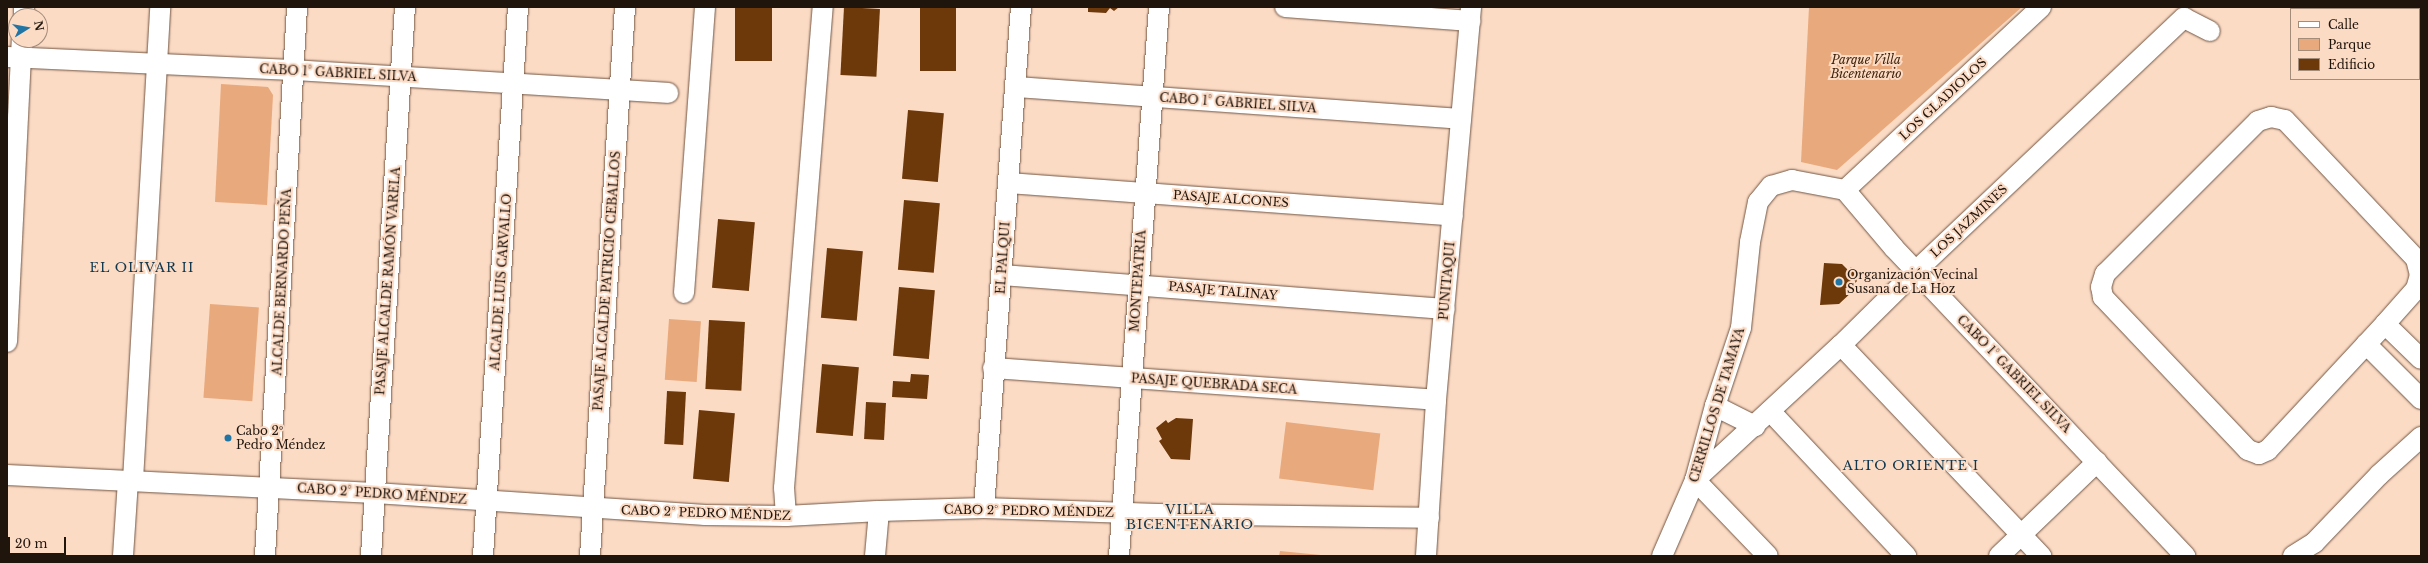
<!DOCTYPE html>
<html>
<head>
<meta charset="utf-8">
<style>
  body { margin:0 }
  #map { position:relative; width:2428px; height:563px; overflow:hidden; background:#fcdbc5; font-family:"Libre Baskerville",serif }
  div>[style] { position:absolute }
  .green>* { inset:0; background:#e8a97c; transform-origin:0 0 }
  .building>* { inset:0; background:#6d390b; transform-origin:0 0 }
  .roads { filter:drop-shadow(0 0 1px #715643) drop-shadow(0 0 1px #715643) }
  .minor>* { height:20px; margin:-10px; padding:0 10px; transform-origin:10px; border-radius:10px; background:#fff }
  .dots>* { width:11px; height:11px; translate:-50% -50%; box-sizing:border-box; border:2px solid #fcdbc5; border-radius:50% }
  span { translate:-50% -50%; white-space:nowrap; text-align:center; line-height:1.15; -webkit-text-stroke:4px #fcdbc5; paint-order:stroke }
  .park-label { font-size:12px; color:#41230b; font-style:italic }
  .street-label { font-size:12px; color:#20150d }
  .poi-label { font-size:12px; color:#20150d }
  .left { translate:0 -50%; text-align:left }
  .neighbourhood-label { font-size:13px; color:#10374e; letter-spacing:1px }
  .frame { position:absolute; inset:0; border:8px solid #20150d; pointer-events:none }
  .legend { position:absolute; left:2290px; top:8px; width:130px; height:72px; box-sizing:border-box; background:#fcdbc5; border:1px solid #a48c7b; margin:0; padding:5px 7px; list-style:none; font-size:12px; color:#20150d }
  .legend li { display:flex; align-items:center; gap:8px; height:20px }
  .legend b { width:20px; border:1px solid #a48c7b }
  .north { position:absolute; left:8px; top:8px; width:40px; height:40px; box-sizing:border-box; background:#fcdbc5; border:1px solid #a48c7b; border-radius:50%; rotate:79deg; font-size:11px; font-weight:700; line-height:16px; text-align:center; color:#20150d }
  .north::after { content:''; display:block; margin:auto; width:14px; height:18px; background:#2075a5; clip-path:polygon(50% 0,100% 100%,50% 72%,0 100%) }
  .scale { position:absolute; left:8px; top:537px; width:58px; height:18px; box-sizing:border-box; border:2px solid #20150d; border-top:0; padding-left:5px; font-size:12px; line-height:14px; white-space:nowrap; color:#20150d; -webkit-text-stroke:3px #fcdbc5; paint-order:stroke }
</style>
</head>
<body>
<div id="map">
  <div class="green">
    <div style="clip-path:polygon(1809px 7px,2022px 7px,1837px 170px,1801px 162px)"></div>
    <div style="clip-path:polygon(221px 84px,268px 87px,273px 95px,267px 205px,215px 202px)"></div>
    <div style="left:210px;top:304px;width:49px;height:94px;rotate:4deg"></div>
    <div style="left:669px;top:319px;width:32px;height:61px;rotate:4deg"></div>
    <div style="left:1286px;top:422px;width:95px;height:57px;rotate:7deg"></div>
    <div style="clip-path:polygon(1280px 551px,1331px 556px,1279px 556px)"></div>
  </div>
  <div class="building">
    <div style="left:735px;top:7px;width:37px;height:54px"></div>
    <div style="left:844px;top:7px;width:36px;height:68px;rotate:3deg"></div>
    <div style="left:920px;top:7px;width:36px;height:64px"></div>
    <div style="clip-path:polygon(1088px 7px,1119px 7px,1114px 11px,1110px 8px,1106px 13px,1088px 12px)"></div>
    <div style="left:908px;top:110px;width:36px;height:69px;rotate:5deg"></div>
    <div style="left:904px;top:200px;width:36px;height:70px;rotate:5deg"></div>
    <div style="left:718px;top:219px;width:37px;height:69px;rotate:5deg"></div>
    <div style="left:827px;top:248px;width:36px;height:70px;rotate:5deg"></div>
    <div style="clip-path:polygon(1824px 263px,1842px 264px,1848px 270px,1851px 267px,1861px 277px,1851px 287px,1854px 290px,1839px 304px,1820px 305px)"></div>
    <div style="left:899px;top:287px;width:36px;height:69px;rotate:5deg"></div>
    <div style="left:709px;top:320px;width:36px;height:69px;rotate:3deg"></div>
    <div style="left:822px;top:364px;width:37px;height:69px;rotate:5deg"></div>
    <div style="clip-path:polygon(911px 374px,929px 375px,927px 399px,892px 397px,893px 381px,910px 382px)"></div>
    <div style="left:667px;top:391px;width:19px;height:53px;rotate:3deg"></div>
    <div style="left:866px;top:402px;width:20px;height:37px;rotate:3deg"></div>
    <div style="left:699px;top:410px;width:36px;height:69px;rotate:5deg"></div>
    <div style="clip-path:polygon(1176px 418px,1193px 419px,1190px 460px,1171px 459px,1159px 441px,1162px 439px,1156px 428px,1166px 420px,1168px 423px)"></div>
  </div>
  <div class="roads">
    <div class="minor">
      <div style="left:1285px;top:7px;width:186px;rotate:4.3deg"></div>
      <div style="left:24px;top:16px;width:9px;rotate:-90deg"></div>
      <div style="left:2184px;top:18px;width:29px;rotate:27deg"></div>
      <div style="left:7px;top:57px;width:286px;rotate:2.6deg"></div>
      <div style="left:293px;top:70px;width:376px;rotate:3.5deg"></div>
      <div style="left:1016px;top:87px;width:446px;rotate:4.1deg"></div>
      <div style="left:2271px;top:117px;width:14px;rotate:12deg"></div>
      <div style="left:2285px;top:120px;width:191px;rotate:46.7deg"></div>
      <div style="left:2416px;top:259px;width:16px;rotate:76deg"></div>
      <div style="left:2420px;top:275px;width:15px;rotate:106deg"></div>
      <div style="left:2416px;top:289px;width:47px;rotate:131.5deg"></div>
      <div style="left:2385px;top:324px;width:172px;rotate:132.9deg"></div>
      <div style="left:2268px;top:450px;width:10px;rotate:156deg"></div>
      <div style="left:2259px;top:454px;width:12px;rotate:-160deg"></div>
      <div style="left:2248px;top:450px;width:211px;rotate:-133.5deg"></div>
      <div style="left:2103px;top:297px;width:10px;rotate:-101deg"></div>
      <div style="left:2101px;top:287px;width:14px;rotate:-73deg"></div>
      <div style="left:2105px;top:274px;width:216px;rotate:-45deg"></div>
      <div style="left:2258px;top:121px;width:14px;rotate:-17deg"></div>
      <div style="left:1008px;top:183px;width:446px;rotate:4.2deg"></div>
      <div style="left:1845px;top:190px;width:76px;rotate:49.8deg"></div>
      <div style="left:1894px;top:248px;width:424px;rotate:46.6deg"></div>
      <div style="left:1845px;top:190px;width:268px;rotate:-43deg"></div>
      <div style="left:1002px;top:275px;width:444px;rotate:4.4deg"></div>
      <div style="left:684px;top:293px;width:287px;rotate:-85.8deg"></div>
      <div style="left:2385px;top:324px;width:50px;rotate:44.2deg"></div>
      <div style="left:7px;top:342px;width:302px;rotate:-87.2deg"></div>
      <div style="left:2366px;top:344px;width:78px;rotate:45deg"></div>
      <div style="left:1841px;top:345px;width:291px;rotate:46.5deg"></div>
      <div style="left:993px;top:368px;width:444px;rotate:4.1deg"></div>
      <div style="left:1715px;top:406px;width:45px;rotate:26.6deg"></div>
      <div style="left:1770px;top:411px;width:199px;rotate:46.8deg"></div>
      <div style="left:7px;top:475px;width:368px;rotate:2.8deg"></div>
      <div style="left:375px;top:493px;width:331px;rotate:3.8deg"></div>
      <div style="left:705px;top:515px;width:81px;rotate:0.7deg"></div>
      <div style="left:786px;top:516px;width:93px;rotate:-3.1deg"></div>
      <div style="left:879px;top:511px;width:105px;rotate:-1.6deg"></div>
      <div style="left:984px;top:508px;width:174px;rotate:2deg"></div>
      <div style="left:1158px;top:514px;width:271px;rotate:0.8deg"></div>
      <div style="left:133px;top:480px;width:474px;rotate:-86.7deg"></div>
      <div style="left:1695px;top:480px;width:199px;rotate:-42.8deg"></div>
      <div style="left:1841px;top:345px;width:105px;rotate:-44.6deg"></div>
      <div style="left:1916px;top:271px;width:369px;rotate:-43.4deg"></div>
      <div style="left:1695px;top:480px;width:105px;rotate:46.2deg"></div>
      <div style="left:984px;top:508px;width:502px;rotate:-85.78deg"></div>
      <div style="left:786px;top:516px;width:28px;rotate:-94deg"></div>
      <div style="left:784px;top:488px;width:483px;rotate:-85.4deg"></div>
      <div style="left:123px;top:556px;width:76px;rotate:-86.2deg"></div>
      <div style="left:265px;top:556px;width:550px;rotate:-86.66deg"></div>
      <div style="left:371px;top:556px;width:550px;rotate:-86.46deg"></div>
      <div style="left:483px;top:556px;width:550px;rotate:-86.35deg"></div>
      <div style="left:590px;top:556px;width:550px;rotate:-86.35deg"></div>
      <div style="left:875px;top:556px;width:45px;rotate:-84.9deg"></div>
      <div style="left:1119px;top:556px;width:550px;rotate:-85.83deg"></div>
      <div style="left:1426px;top:556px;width:156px;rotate:-86.3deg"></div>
      <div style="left:1436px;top:400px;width:395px;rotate:-84.9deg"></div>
      <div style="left:1662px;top:556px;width:83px;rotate:-66.5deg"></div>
      <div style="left:1695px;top:480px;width:77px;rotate:-74.9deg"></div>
      <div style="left:1715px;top:406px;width:82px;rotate:-71.6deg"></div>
      <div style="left:1741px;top:328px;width:86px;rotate:-84deg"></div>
      <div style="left:1750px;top:242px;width:41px;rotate:-78.7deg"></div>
      <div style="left:1758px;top:202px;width:21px;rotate:-51deg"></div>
      <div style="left:1771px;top:186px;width:22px;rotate:-16deg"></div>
      <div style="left:1792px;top:180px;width:54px;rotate:10.7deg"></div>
      <div style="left:1999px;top:556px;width:136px;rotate:-43.8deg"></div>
      <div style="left:2293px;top:556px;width:25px;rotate:-32deg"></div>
      <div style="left:2314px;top:543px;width:94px;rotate:-46.3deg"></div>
      <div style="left:2379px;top:475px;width:57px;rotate:-42.1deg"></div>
    </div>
  </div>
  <div class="dots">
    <div style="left:1839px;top:282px;background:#2075a5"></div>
    <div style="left:228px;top:438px;background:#2075a5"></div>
  </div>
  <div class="park-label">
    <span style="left:1866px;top:67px">Parque Villa<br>Bicentenario</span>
  </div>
  <div class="street-label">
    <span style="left:338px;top:73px;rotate:3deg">CABO 1° GABRIEL SILVA</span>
    <span style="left:1943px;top:99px;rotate:-43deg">LOS GLADIOLOS</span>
    <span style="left:1238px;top:103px;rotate:4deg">CABO 1° GABRIEL SILVA</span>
    <span style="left:1231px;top:199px;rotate:4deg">PASAJE ALCONES</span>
    <span style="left:1969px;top:221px;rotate:-43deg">LOS JAZMINES</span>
    <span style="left:1003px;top:258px;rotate:-86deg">EL PALQUI</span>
    <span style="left:388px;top:281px;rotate:-86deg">PASAJE ALCALDE RAMÓN VARELA</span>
    <span style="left:607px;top:281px;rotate:-86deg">PASAJE ALCALDE PATRICIO CEBALLOS</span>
    <span style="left:1138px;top:281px;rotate:-86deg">MONTEPATRIA</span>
    <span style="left:1447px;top:281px;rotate:-85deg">PUNITAQUI</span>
    <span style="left:282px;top:282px;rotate:-87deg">ALCALDE BERNARDO PEÑA</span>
    <span style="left:501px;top:282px;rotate:-86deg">ALCALDE LUIS CARVALLO</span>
    <span style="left:1223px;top:291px;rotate:5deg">PASAJE TALINAY</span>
    <span style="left:2014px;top:374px;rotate:46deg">CABO 1° GABRIEL SILVA</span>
    <span style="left:1214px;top:384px;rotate:4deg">PASAJE QUEBRADA SECA</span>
    <span style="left:1717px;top:405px;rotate:-73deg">CERRILLOS DE TAMAYA</span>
    <span style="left:382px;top:494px;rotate:4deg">CABO 2° PEDRO MÉNDEZ</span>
    <span style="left:1029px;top:511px;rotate:1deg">CABO 2° PEDRO MÉNDEZ</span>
    <span style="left:706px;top:513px;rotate:2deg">CABO 2° PEDRO MÉNDEZ</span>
  </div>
  <div class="poi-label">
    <span class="left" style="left:1847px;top:282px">Organización Vecinal<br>Susana de La Hoz</span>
    <span class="left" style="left:236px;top:438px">Cabo 2º<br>Pedro Méndez</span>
  </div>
  <div class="neighbourhood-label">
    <span style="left:142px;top:268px">EL OLIVAR II</span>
    <span style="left:1911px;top:466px">ALTO ORIENTE I</span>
    <span style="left:1190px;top:518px">VILLA<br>BICENTENARIO</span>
  </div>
  <div class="frame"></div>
  <ul class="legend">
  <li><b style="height:5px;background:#fff"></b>Calle</li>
  <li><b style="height:11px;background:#e8a97c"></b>Parque</li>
  <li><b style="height:11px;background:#6d390b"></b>Edificio</li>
  </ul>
  <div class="north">N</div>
  <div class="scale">20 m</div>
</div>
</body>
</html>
